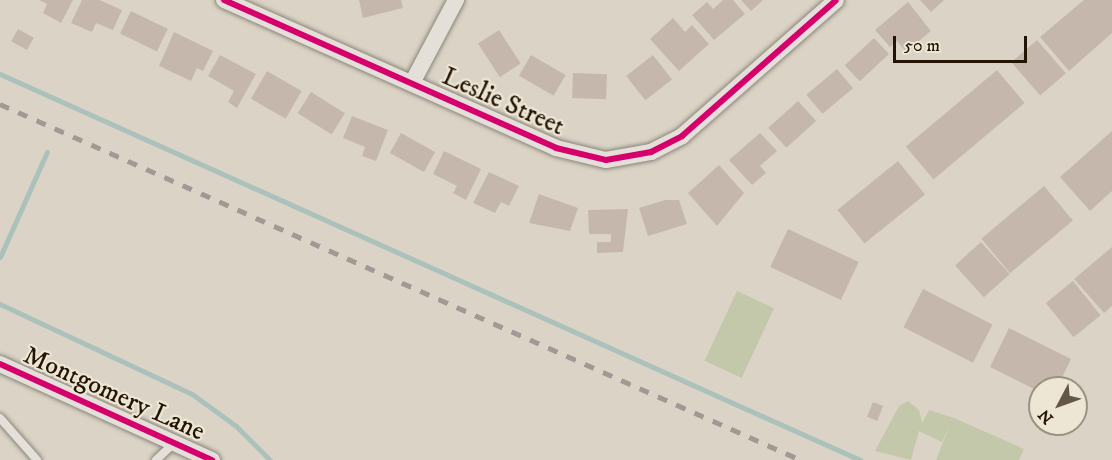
<!DOCTYPE html>
<html>
<head>
<meta charset="utf-8">
<style>
  body { margin:0 }
  #map { position:relative; width:1112px; height:460px; overflow:hidden; background:#dbd4c6; font-family:"IM FELL DW Pica",serif }
  div>[style] { position:absolute }
  .green>* { inset:0; background:#c4c8aa; transform-origin:0 0 }
  .stream>* { height:5px; margin:-2.5px; padding:0 2.5px; transform-origin:2.5px; border-radius:2.5px; background:#abc1bc }
  .building>* { inset:0; background:#c6b7ac; transform-origin:0 0 }
  .roads { filter:drop-shadow(0 0 2px #8b857b) drop-shadow(0 0 2px #8b857b) }
  .lane>* { height:8px; margin:-4px; padding:0 4px; transform-origin:4px; border-radius:4px; background:#e4e0d9 }
  .street>* { height:16px; margin:-8px; padding:0 8px; transform-origin:8px; border-radius:8px; background:#e4e0d9 }
  .rail>* { height:4.5px; margin-top:-2.25px; transform-origin:0; background:repeating-linear-gradient(90deg,#9f9a93 0 10px,transparent 0 20px) }
  .cycleway>* { height:6px; margin:-3px; padding:0 3px; transform-origin:3px; border-radius:3px; background:#d6006c }
  span { translate:-50% -50%; white-space:nowrap; text-align:center; line-height:1.15; -webkit-text-stroke:4.5px #ede6d4; paint-order:stroke }
  .street-label { font-size:26px; color:#231406 }
  .north { position:absolute; left:1028px; top:376px; width:60px; height:60px; box-sizing:border-box; background:#ede6d4; border:2px solid #9c9282; border-radius:50%; rotate:229deg; font-size:16px; font-weight:700; line-height:24px; text-align:center; color:#231406 }
  .north::after { content:''; display:block; margin:auto; width:21px; height:27px; background:#635749; clip-path:polygon(50% 0,100% 100%,50% 72%,0 100%) }
  .scale { position:absolute; left:893px; top:36px; width:134px; height:27px; box-sizing:border-box; border:3px solid #231406; border-top:0; padding-left:8px; font-size:18px; line-height:21px; white-space:nowrap; color:#231406; -webkit-text-stroke:4px #ede6d4; paint-order:stroke }
</style>
</head>
<body>
<div id="map">
  <div class="green">
    <div style="left:737px;top:291px;width:41px;height:77px;rotate:25deg"></div>
    <div style="clip-path:polygon(908px 401px,919px 410px,922px 423px,929px 410px,954px 418px,1024px 449px,1019px 460px,936px 460px,949px 427px,942px 442px,919px 431px,911px 460px,875px 451px,899px 406px)"></div>
  </div>
  <div class="stream">
    <div style="left:0;top:74px;width:943px;rotate:24.17deg"></div>
    <div style="left:0;top:257px;width:115px;rotate:-65.9deg"></div>
    <div style="left:0;top:304px;width:212px;rotate:25.1deg"></div>
    <div style="left:192px;top:394px;width:54px;rotate:36deg"></div>
    <div style="left:236px;top:426px;width:48px;rotate:45deg"></div>
  </div>
  <div class="building">
    <div style="clip-path:polygon(39px 0,73px 0,61px 23px,43px 13px,47px 4px)"></div>
    <div style="clip-path:polygon(82px 0,100px 0,122px 10px,113px 30px,96px 23px,92px 32px,71px 23px)"></div>
    <div style="clip-path:polygon(359px 0,401px 0,403px 8px,363px 18px)"></div>
    <div style="clip-path:polygon(723px 0,733px 0,745px 14px,714px 40px,692px 15px,707px 2px,713px 9px)"></div>
    <div style="clip-path:polygon(741px 0,763px 0,751px 11px)"></div>
    <div style="clip-path:polygon(920px 0,944px 0,931px 12px)"></div>
    <div style="clip-path:polygon(1084px 0,1112px 0,1112px 33px,1069px 71px,1040px 37px)"></div>
    <div style="clip-path:polygon(908px 2px,931px 31px,906px 52px,897px 41px,890px 47px,875px 30px)"></div>
    <div style="left:131px;top:11px;width:41px;height:25px;rotate:26deg"></div>
    <div style="clip-path:polygon(673px 18px,685px 32px,692px 25px,709px 44px,679px 71px,650px 39px)"></div>
    <div style="left:18px;top:29px;width:18px;height:14px;rotate:29deg"></div>
    <div style="left:499px;top:30px;width:40px;height:25px;rotate:57deg"></div>
    <div style="clip-path:polygon(174px 32px,213px 51px,203px 71px,197px 68px,191px 81px,159px 66px)"></div>
    <div style="left:874px;top:38px;width:22px;height:40px;rotate:47deg"></div>
    <div style="left:1037px;top:40px;width:44px;height:34px;rotate:49deg"></div>
    <div style="clip-path:polygon(220px 55px,256px 74px,237px 108px,228px 102px,234px 91px,208px 76px)"></div>
    <div style="left:531px;top:55px;width:40px;height:24px;rotate:30deg"></div>
    <div style="left:653px;top:55px;width:31px;height:34px;rotate:52deg"></div>
    <div style="left:837px;top:69px;width:25px;height:40px;rotate:50deg"></div>
    <div style="left:997px;top:70px;width:43px;height:119px;rotate:50deg"></div>
    <div style="left:267px;top:71px;width:40px;height:32px;rotate:30deg"></div>
    <div style="left:573px;top:73px;width:34px;height:25px;rotate:2deg"></div>
    <div style="left:311px;top:92px;width:40px;height:25px;rotate:32deg"></div>
    <div style="left:798px;top:101px;width:27px;height:40px;rotate:48deg"></div>
    <div style="clip-path:polygon(352px 116px,388px 130px,376px 161px,362px 156px,365px 147px,343px 138px)"></div>
    <div style="clip-path:polygon(1112px 131px,1112px 191px,1090px 211px,1060px 177px)"></div>
    <div style="left:401px;top:133px;width:39px;height:23px;rotate:29deg"></div>
    <div style="clip-path:polygon(760px 133px,777px 151px,760px 166px,766px 173px,752px 185px,729px 160px)"></div>
    <div style="clip-path:polygon(444px 151px,481px 169px,466px 200px,453px 193px,457px 186px,433px 174px)"></div>
    <div style="left:898px;top:161px;width:43px;height:78px;rotate:51deg"></div>
    <div style="clip-path:polygon(719px 165px,744px 193px,717px 226px,688px 193px)"></div>
    <div style="clip-path:polygon(489px 172px,519px 186px,509px 206px,501px 202px,495px 213px,473px 203px)"></div>
    <div style="left:1044px;top:186px;width:45px;height:82px;rotate:50deg"></div>
    <div style="clip-path:polygon(539px 194px,578px 208px,570px 231px,529px 223px)"></div>
    <div style="clip-path:polygon(665px 200px,679px 200px,687px 224px,648px 236px,639px 208px)"></div>
    <div style="clip-path:polygon(628px 209px,623px 252px,597px 253px,597px 242px,611px 242px,611px 234px,589px 234px,588px 210px)"></div>
    <div style="left:788px;top:229px;width:78px;height:42px;rotate:25deg"></div>
    <div style="left:981px;top:242px;width:43px;height:35px;rotate:48deg"></div>
    <div style="clip-path:polygon(1112px 247px,1112px 306px,1104px 313px,1074px 279px)"></div>
    <div style="left:1073px;top:281px;width:44px;height:35px;rotate:51deg"></div>
    <div style="left:923px;top:289px;width:78px;height:43px;rotate:27deg"></div>
    <div style="clip-path:polygon(1009px 328px,1071px 359px,1057px 388px,1040px 392px,990px 367px)"></div>
    <div style="left:873px;top:402px;width:11px;height:16px;rotate:22deg"></div>
  </div>
  <div class="roads">
    <div class="lane">
      <div style="left:0;top:418px;width:56px;rotate:48.6deg"></div>
      <div style="left:156px;top:460px;width:26px;rotate:-43deg"></div>
    </div>
    <div class="street">
      <div style="left:224px;top:0;width:363px;rotate:24deg"></div>
      <div style="left:556px;top:148px;width:51px;rotate:13.5deg"></div>
      <div style="left:606px;top:160px;width:46px;rotate:-10.1deg"></div>
      <div style="left:651px;top:152px;width:35px;rotate:-27deg"></div>
      <div style="left:682px;top:136px;width:205px;rotate:-41.4deg"></div>
      <div style="left:412px;top:83px;width:94px;rotate:-62.1deg"></div>
      <div style="left:0;top:364px;width:233px;rotate:24.4deg"></div>
    </div>
  </div>
  <div class="rail">
    <div style="left:0;top:104px;width:877px;rotate:23.96deg"></div>
  </div>
  <div class="cycleway">
    <div style="left:224px;top:0;width:363px;rotate:24deg"></div>
    <div style="left:556px;top:148px;width:51px;rotate:13.5deg"></div>
    <div style="left:606px;top:160px;width:46px;rotate:-10.1deg"></div>
    <div style="left:651px;top:152px;width:35px;rotate:-27deg"></div>
    <div style="left:682px;top:136px;width:205px;rotate:-41.4deg"></div>
    <div style="left:0;top:364px;width:233px;rotate:24.4deg"></div>
  </div>
  <div class="street-label">
    <span style="left:503px;top:102px;rotate:24deg">Leslie Street</span>
    <span style="left:114px;top:394px;rotate:24deg">Montgomery Lane</span>
  </div>
  <div class="north">N</div>
  <div class="scale">50 m</div>
</div>
</body>
</html>
